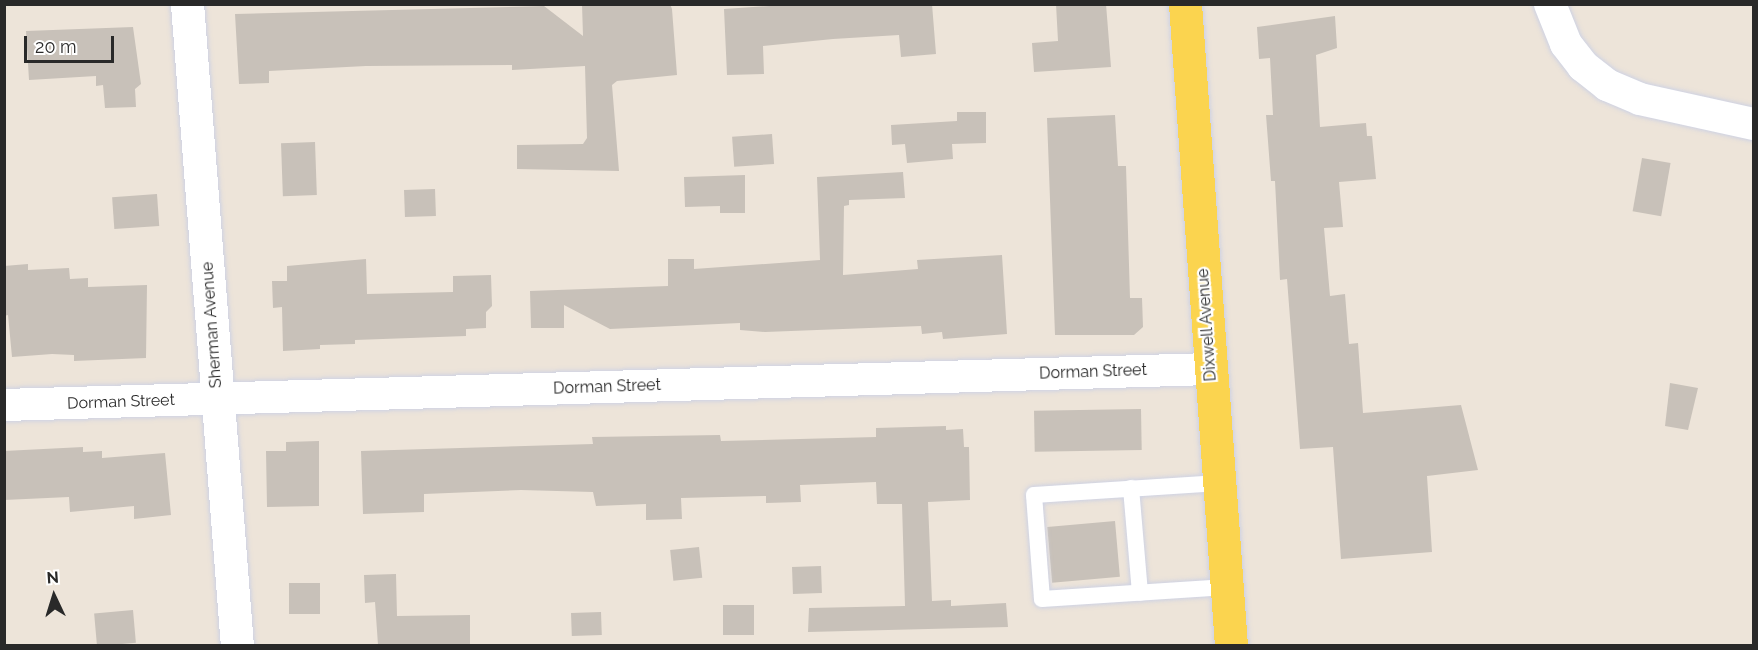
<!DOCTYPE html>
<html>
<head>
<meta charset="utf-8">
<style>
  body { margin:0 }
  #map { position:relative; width:1758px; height:650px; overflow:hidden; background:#ede4d9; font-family:Raleway,sans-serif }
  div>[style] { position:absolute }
  .building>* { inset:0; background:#c8c1b9; transform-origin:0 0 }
  .roads { filter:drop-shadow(0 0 2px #ced2e3) drop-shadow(0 0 2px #ced2e3) }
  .lane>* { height:16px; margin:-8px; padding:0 8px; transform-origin:8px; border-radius:8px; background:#fff }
  .street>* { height:32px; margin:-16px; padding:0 16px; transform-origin:16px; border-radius:16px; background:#fff }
  .secondary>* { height:33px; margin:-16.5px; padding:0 16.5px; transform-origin:16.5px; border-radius:16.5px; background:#fff }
  .primary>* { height:33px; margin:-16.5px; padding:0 16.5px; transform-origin:16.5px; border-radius:16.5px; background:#fbd44f }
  span { translate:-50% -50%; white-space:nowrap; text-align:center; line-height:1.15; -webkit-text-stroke:4.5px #fff; paint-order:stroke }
  .street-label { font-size:16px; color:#292929 }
  .frame { position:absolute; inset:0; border:6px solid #292929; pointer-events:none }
  .north { position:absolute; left:24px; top:566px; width:60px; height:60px; -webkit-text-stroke:4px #fff; paint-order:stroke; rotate:356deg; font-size:16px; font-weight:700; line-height:24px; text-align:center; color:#292929 }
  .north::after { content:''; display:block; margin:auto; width:21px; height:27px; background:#292929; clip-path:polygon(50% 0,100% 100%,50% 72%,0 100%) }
  .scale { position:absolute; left:24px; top:36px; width:90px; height:27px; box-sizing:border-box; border:3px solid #292929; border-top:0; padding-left:8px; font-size:18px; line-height:21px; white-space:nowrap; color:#292929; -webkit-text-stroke:4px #fff; paint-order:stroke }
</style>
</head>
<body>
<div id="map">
  <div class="building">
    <div style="clip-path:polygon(582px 4px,670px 4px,672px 9px,677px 75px,617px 81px,612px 85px,619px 171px,517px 169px,517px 145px,583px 144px,587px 138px,585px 66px,512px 70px,512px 65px,366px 66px,269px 71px,269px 83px,239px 84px,235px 14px,544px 6px,583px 36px)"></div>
    <div style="clip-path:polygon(798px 4px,932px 4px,936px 54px,901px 57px,899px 35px,833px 39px,763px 46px,764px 74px,727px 75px,724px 9px)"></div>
    <div style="clip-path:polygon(1056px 4px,1106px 4px,1111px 67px,1034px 72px,1032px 43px,1058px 41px)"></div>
    <div style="clip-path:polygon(1335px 16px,1337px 48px,1316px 55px,1320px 127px,1366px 123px,1367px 136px,1372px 136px,1376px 179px,1339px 182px,1343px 227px,1324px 228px,1330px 296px,1345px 294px,1349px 344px,1358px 343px,1363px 413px,1461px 405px,1478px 470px,1427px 476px,1432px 552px,1341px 559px,1333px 447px,1300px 449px,1287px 279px,1280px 280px,1275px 181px,1271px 181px,1266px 115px,1273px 115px,1270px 58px,1259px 59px,1257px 27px)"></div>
    <div style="clip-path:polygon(133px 27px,141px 84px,135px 89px,136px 107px,105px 108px,103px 85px,96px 86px,96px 76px,29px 80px,26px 31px)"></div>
    <div style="clip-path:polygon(957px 112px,986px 112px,986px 143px,952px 144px,953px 159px,907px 163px,905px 144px,892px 145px,891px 125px,957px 121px)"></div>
    <div style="clip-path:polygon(1115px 115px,1118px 166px,1126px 166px,1130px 298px,1142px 298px,1143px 327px,1134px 335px,1055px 335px,1047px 118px)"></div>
    <div style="left:772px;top:134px;width:30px;height:40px;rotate:86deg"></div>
    <div style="left:315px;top:142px;width:53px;height:34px;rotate:88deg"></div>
    <div style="left:1642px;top:158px;width:29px;height:54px;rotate:10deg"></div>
    <div style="clip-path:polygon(903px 172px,905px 198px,849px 200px,849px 205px,844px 206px,843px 275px,918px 269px,917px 260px,1002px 255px,1007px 334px,943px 339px,942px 332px,922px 334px,921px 326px,765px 332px,740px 330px,740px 323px,610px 329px,564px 305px,564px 328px,531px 328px,530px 291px,668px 286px,668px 259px,694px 259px,694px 269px,820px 260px,817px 177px)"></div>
    <div style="clip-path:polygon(745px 175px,745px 213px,720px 213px,720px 206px,685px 207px,684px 177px)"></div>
    <div style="left:435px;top:189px;width:27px;height:31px;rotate:88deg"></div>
    <div style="left:157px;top:194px;width:32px;height:45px;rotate:86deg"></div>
    <div style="clip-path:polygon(366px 259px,367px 294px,453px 292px,453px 276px,491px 275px,492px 306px,486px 312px,486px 328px,466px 329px,466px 336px,355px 340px,355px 344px,320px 345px,320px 349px,283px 351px,282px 307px,273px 308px,272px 281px,287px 281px,287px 266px)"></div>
    <div style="clip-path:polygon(28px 264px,28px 270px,69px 268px,70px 279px,88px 278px,88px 287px,147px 285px,146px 358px,74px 361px,74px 355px,52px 354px,12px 357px,8px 315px,4px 316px,4px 266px)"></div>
    <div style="clip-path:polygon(1670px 383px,1698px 388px,1688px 430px,1665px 426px)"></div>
    <div style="left:1141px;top:409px;width:41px;height:107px;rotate:89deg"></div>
    <div style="clip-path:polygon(946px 426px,946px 430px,963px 429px,964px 447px,969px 447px,970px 500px,928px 502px,932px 601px,951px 600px,951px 606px,1006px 603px,1008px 627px,808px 632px,809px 608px,905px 606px,902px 504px,877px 504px,876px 482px,800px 485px,801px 502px,766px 503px,766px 496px,681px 498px,682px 519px,646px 520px,646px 504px,596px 506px,593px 492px,521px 490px,424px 494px,424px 512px,363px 514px,361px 451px,593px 444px,592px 437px,720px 435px,721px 441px,876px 437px,876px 428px)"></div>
    <div style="clip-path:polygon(319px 441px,319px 506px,267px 507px,266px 451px,286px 451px,286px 442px)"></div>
    <div style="clip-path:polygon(83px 447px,83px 452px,102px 451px,102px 458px,165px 453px,171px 515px,134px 519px,134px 506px,70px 512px,69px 497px,4px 500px,4px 451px)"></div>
    <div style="left:1115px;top:521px;width:56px;height:68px;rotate:85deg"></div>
    <div style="left:699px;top:547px;width:31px;height:29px;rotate:84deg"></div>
    <div style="left:821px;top:566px;width:27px;height:29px;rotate:88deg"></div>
    <div style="clip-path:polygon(396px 574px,397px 616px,470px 615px,470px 644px,378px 645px,375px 602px,365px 603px,364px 575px)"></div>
    <div style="left:320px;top:583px;width:31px;height:31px;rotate:90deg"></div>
    <div style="left:723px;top:605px;width:31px;height:30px"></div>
    <div style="left:133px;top:610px;width:33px;height:39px;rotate:85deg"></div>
    <div style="left:601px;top:612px;width:23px;height:30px;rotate:88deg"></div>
  </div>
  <div class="roads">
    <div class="lane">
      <div style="left:1219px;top:483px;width:185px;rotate:176.3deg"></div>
      <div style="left:1034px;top:495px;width:104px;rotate:85.6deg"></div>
      <div style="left:1042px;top:599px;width:185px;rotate:-3.7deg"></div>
      <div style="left:1131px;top:488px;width:105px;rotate:85.1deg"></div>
    </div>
    <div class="street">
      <div style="left:1550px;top:4px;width:43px;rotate:68.2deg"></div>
      <div style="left:1566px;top:44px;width:28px;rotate:52deg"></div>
      <div style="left:1583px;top:66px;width:31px;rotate:38deg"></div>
      <div style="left:1607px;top:85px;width:36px;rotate:23deg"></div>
      <div style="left:1640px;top:99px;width:117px;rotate:12.4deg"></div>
      <div style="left:4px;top:405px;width:1206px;rotate:-1.71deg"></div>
    </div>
    <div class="secondary">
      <div style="left:187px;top:4px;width:644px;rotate:85.55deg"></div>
    </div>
    <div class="primary">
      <div style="left:1185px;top:4px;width:644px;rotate:85.9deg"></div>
    </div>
  </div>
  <div class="street-label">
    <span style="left:212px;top:325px;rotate:-94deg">Sherman Avenue</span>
    <span style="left:1207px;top:325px;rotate:-94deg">Dixwell Avenue</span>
    <span style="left:1093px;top:372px;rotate:-2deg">Dorman Street</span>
    <span style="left:607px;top:387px;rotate:-2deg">Dorman Street</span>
    <span style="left:121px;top:402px;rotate:-2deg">Dorman Street</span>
  </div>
  <div class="frame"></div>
  <div class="north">N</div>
  <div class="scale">20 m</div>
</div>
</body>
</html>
